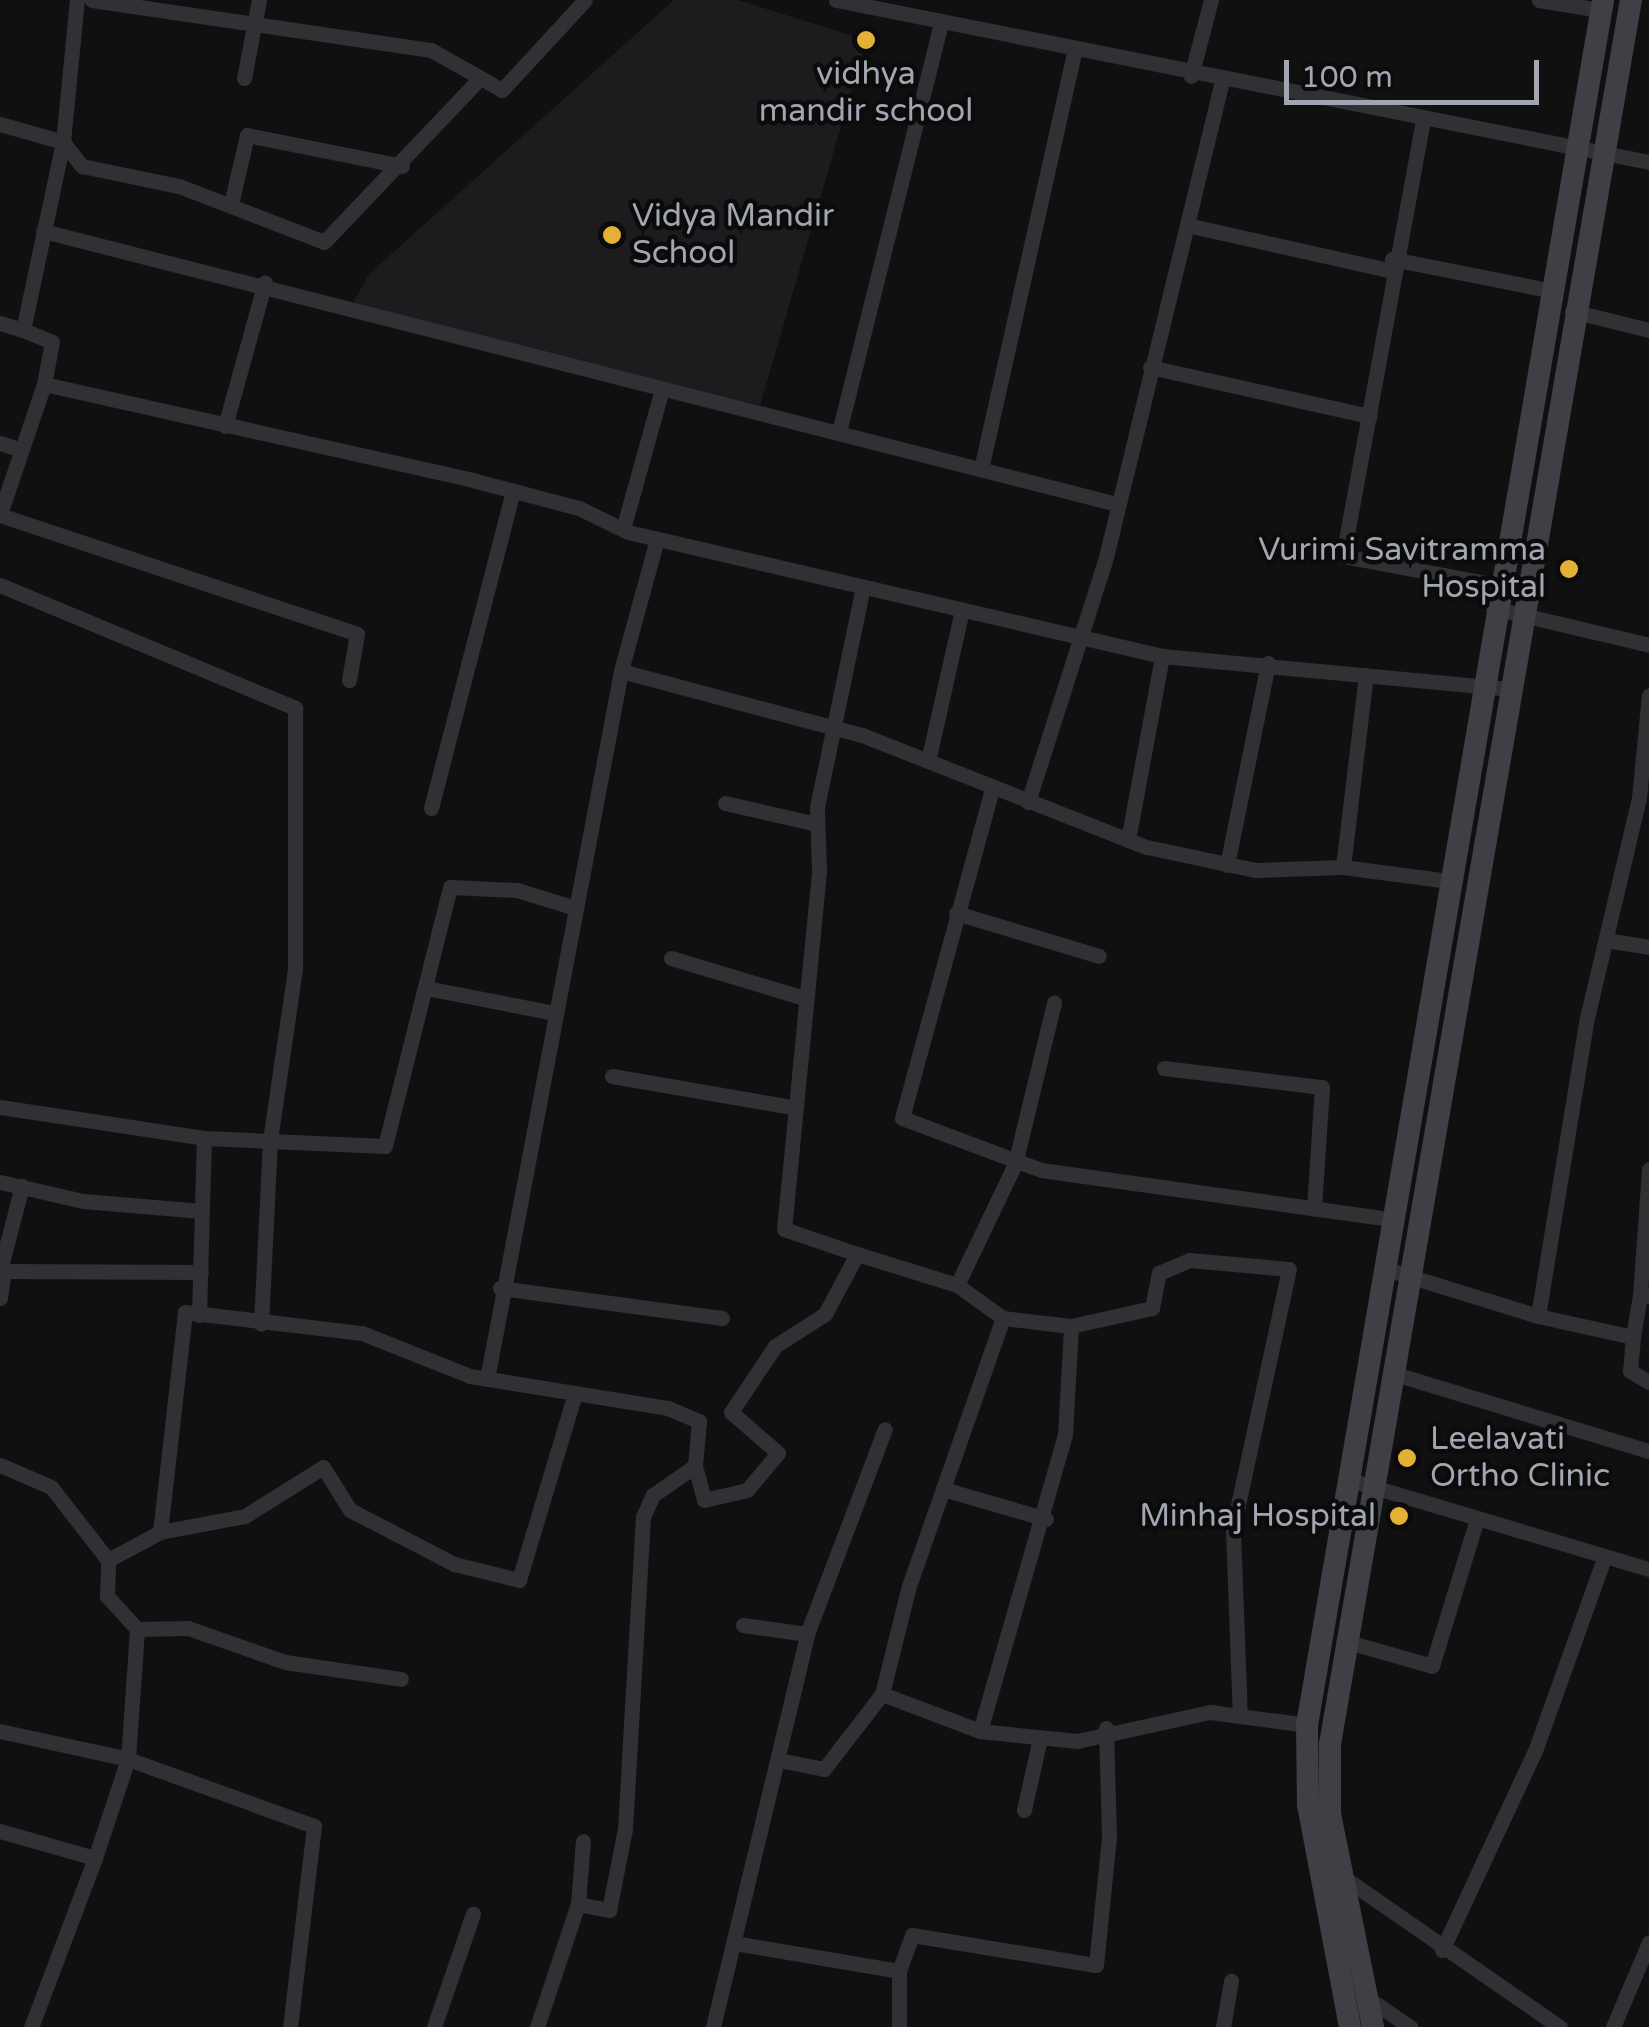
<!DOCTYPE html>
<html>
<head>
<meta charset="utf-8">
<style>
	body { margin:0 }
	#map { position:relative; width:1649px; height:2027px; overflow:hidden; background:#101011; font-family:"Varela Round",sans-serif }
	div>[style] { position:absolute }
	.built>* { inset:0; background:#1c1c1e }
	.minor>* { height:15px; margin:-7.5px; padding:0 7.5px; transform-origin:7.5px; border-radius:7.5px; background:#313135 }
	.secondary>* { height:22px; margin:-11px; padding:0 11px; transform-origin:11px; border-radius:11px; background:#3f4045 }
	.dots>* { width:28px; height:28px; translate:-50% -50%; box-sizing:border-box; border:5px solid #0b0b0c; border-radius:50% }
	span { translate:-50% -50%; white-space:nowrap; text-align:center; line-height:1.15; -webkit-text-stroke:9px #0b0b0c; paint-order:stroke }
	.poi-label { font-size:32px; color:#a2a6b1 }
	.left { translate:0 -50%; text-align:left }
	.right { translate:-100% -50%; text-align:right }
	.scale { position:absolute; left:1284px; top:60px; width:255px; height:45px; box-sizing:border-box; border:5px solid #a2a6b1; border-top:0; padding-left:12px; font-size:30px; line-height:35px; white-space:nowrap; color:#a2a6b1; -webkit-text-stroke:8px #0b0b0c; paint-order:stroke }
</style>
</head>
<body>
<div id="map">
	<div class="built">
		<i style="clip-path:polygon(674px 0,738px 0,866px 40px,760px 406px,353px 303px,369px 274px)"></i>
	</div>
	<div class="minor">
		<i style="left:92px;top:0;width:343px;rotate:8.4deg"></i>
		<i style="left:431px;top:50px;width:81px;rotate:29.4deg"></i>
		<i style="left:502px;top:90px;width:122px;rotate:-47.3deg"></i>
		<i style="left:836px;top:0;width:829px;rotate:11.27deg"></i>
		<i style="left:1539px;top:0;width:62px;rotate:9.3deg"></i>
		<i style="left:1191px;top:76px;width:79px;rotate:-75.3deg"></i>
		<i style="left:244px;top:78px;width:79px;rotate:-79.1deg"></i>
		<i style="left:1423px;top:120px;width:443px;rotate:100.4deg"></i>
		<i style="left:1343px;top:556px;width:156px;rotate:10.7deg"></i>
		<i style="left:0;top:124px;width:66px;rotate:15.9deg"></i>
		<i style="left:63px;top:142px;width:143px;rotate:-84.4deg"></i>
		<i style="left:63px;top:142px;width:31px;rotate:52deg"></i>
		<i style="left:82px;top:166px;width:99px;rotate:11.7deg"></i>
		<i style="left:179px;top:186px;width:155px;rotate:21.1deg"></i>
		<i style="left:324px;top:242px;width:226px;rotate:-46.4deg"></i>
		<i style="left:231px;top:204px;width:71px;rotate:-76.9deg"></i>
		<i style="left:247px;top:135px;width:158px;rotate:11.3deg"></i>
		<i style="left:1187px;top:225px;width:207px;rotate:12.6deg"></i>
		<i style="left:43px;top:231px;width:1104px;rotate:14.26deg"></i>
		<i style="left:1392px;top:259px;width:160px;rotate:11.2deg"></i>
		<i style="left:1572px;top:311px;width:79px;rotate:13.9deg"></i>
		<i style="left:0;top:323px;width:24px;rotate:17deg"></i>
		<i style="left:23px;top:330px;width:192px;rotate:-78deg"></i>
		<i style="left:23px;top:330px;width:31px;rotate:22deg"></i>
		<i style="left:52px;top:342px;width:43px;rotate:100.8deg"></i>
		<i style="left:44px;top:384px;width:439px;rotate:12.6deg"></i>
		<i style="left:472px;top:480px;width:111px;rotate:14.7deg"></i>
		<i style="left:579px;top:508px;width:55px;rotate:26.1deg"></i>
		<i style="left:628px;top:532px;width:548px;rotate:13.07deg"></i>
		<i style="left:1162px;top:656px;width:352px;rotate:5.4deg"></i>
		<i style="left:1150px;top:367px;width:225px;rotate:12.6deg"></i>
		<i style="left:225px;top:426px;width:149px;rotate:-74.5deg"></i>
		<i style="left:839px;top:432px;width:421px;rotate:-76deg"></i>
		<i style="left:0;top:443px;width:22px;rotate:18deg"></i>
		<i style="left:981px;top:469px;width:427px;rotate:-77.4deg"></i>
		<i style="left:0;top:514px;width:137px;rotate:-71.3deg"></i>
		<i style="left:0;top:515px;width:376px;rotate:18.4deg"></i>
		<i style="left:357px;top:634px;width:47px;rotate:99.9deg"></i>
		<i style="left:623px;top:529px;width:145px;rotate:-74.4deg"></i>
		<i style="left:657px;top:539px;width:137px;rotate:105.3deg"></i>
		<i style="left:621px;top:671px;width:249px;rotate:14.9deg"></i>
		<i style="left:862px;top:735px;width:306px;rotate:21.5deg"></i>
		<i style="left:1147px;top:847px;width:110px;rotate:12deg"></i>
		<i style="left:1255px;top:870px;width:88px;rotate:-2deg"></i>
		<i style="left:1343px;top:867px;width:107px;rotate:7.5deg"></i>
		<i style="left:0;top:585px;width:320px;rotate:22.6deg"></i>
		<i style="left:295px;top:708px;width:261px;rotate:90deg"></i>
		<i style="left:295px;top:969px;width:173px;rotate:98.3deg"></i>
		<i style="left:270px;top:1140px;width:184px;rotate:92.8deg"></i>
		<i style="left:1493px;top:608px;width:160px;rotate:13.3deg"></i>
		<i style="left:928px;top:761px;width:155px;rotate:-77.3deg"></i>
		<i style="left:992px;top:789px;width:341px;rotate:105.3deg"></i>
		<i style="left:902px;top:1118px;width:148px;rotate:20.5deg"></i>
		<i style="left:1041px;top:1170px;width:358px;rotate:8deg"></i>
		<i style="left:1028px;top:802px;width:253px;rotate:-72.3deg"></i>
		<i style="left:1105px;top:561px;width:493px;rotate:-76.3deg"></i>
		<i style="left:725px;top:803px;width:94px;rotate:12.9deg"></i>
		<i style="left:431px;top:808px;width:327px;rotate:-75.5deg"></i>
		<i style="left:1128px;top:840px;width:187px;rotate:-79.5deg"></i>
		<i style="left:1227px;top:865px;width:206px;rotate:-78.5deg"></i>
		<i style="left:1343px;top:867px;width:193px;rotate:-83.2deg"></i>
		<i style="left:956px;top:913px;width:149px;rotate:16.7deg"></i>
		<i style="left:1606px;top:940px;width:44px;rotate:9.2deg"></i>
		<i style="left:671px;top:958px;width:139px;rotate:16.7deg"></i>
		<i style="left:426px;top:988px;width:126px;rotate:11deg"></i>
		<i style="left:1164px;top:1068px;width:159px;rotate:6.9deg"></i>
		<i style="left:1322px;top:1087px;width:122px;rotate:93.8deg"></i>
		<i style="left:612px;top:1076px;width:182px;rotate:9.8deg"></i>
		<i style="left:0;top:1107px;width:206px;rotate:8.6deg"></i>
		<i style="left:204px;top:1138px;width:181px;rotate:2.5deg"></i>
		<i style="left:385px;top:1146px;width:267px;rotate:-75.9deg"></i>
		<i style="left:450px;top:887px;width:67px;rotate:2.6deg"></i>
		<i style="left:517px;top:890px;width:58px;rotate:17.2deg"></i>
		<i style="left:0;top:1182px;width:85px;rotate:12.9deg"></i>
		<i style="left:83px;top:1201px;width:119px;rotate:4.8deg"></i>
		<i style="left:857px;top:1254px;width:105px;rotate:17.2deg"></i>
		<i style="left:957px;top:1285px;width:134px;rotate:-64.4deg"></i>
		<i style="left:1015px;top:1164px;width:166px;rotate:-76.4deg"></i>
		<i style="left:1386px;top:1269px;width:159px;rotate:17.2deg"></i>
		<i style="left:1538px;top:1316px;width:298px;rotate:-80.7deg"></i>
		<i style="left:1586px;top:1022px;width:230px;rotate:-76.7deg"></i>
		<i style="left:1639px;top:798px;width:103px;rotate:-84.5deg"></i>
		<i style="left:0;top:1270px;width:87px;rotate:-75.3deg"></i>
		<i style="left:957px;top:1285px;width:57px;rotate:35.7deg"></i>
		<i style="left:1003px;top:1318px;width:68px;rotate:6.7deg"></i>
		<i style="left:1071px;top:1326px;width:83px;rotate:-12.5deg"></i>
		<i style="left:1152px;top:1308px;width:36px;rotate:-79deg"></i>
		<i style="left:1159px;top:1273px;width:33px;rotate:-23deg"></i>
		<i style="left:1189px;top:1260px;width:100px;rotate:5.1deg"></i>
		<i style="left:1289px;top:1269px;width:266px;rotate:102.2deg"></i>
		<i style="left:1233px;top:1529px;width:187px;rotate:87.9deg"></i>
		<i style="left:500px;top:1288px;width:224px;rotate:7.7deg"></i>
		<i style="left:1640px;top:1295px;width:126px;rotate:-85.9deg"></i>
		<i style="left:0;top:1298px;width:27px;rotate:-82deg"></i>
		<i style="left:4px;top:1271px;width:197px;rotate:0.3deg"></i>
		<i style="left:199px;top:1315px;width:177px;rotate:-88.4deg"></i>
		<i style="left:1538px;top:1316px;width:97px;rotate:12.5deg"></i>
		<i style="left:1633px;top:1337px;width:43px;rotate:-80.5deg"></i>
		<i style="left:1640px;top:1295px;width:9px;rotate:6deg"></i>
		<i style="left:1633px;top:1337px;width:34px;rotate:95deg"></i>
		<i style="left:1630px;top:1371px;width:22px;rotate:30deg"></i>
		<i style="left:1395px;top:1374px;width:265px;rotate:16.9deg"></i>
		<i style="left:487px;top:1379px;width:721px;rotate:-79.28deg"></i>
		<i style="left:0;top:1465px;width:56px;rotate:23.3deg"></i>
		<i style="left:51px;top:1487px;width:93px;rotate:52deg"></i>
		<i style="left:1350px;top:1480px;width:312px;rotate:16.6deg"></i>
		<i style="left:943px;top:1489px;width:107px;rotate:16.2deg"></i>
		<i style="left:160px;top:1532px;width:221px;rotate:-83.5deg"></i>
		<i style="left:185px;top:1312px;width:178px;rotate:6.8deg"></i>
		<i style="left:362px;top:1333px;width:116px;rotate:21.7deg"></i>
		<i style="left:470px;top:1376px;width:201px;rotate:9.2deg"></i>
		<i style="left:668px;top:1408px;width:34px;rotate:23deg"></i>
		<i style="left:699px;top:1421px;width:45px;rotate:95.1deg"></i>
		<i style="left:695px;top:1466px;width:35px;rotate:75deg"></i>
		<i style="left:704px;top:1500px;width:44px;rotate:-13.1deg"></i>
		<i style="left:747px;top:1490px;width:48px;rotate:-50deg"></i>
		<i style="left:778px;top:1453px;width:62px;rotate:-138.9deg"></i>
		<i style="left:731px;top:1412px;width:79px;rotate:-56.3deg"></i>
		<i style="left:775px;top:1346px;width:59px;rotate:-32.6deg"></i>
		<i style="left:825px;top:1314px;width:68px;rotate:-61.9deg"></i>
		<i style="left:857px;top:1254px;width:77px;rotate:-161.1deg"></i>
		<i style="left:784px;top:1229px;width:360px;rotate:-84.4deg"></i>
		<i style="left:819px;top:871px;width:64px;rotate:-91.8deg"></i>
		<i style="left:817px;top:807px;width:225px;rotate:-78.2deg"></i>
		<i style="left:108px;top:1560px;width:59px;rotate:-28.3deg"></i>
		<i style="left:160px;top:1532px;width:86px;rotate:-10.7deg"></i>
		<i style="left:245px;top:1516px;width:92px;rotate:-32.1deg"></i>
		<i style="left:323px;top:1467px;width:51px;rotate:57.9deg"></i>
		<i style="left:350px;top:1510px;width:117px;rotate:27.4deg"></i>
		<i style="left:454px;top:1564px;width:67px;rotate:13.8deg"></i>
		<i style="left:519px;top:1580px;width:195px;rotate:-73.3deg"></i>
		<i style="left:743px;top:1625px;width:65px;rotate:8deg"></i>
		<i style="left:137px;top:1629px;width:51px;rotate:-1.1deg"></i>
		<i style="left:188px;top:1628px;width:103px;rotate:19.3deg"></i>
		<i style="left:285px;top:1662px;width:117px;rotate:8.3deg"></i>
		<i style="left:1348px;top:1642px;width:87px;rotate:15.9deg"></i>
		<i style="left:1432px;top:1666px;width:151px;rotate:-73deg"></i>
		<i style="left:882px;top:1694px;width:111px;rotate:-76deg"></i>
		<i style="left:909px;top:1586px;width:284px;rotate:-70.7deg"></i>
		<i style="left:0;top:1731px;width:131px;rotate:12.3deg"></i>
		<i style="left:128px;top:1759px;width:198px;rotate:19.8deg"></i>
		<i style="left:314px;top:1826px;width:202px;rotate:96.8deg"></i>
		<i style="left:980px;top:1731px;width:308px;rotate:-74deg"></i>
		<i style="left:1065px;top:1435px;width:109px;rotate:-86.8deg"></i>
		<i style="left:779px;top:1760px;width:46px;rotate:11.3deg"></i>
		<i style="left:824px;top:1769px;width:95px;rotate:-52.3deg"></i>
		<i style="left:882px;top:1694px;width:105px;rotate:20.7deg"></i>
		<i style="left:980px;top:1731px;width:98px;rotate:5.9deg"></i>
		<i style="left:1077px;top:1741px;width:136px;rotate:-12.3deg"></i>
		<i style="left:1210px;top:1712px;width:98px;rotate:7.6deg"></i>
		<i style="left:1024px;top:1810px;width:74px;rotate:-77.5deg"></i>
		<i style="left:0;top:1831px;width:99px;rotate:15.9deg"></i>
		<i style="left:95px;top:1858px;width:181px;rotate:110.7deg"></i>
		<i style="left:95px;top:1858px;width:104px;rotate:-71.6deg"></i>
		<i style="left:128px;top:1759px;width:130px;rotate:-86deg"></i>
		<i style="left:137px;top:1629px;width:45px;rotate:-132.3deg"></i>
		<i style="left:107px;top:1596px;width:36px;rotate:-88deg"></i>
		<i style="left:1343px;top:1877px;width:264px;rotate:34.7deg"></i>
		<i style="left:578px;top:1904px;width:63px;rotate:-85.5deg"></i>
		<i style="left:734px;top:1943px;width:167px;rotate:9.6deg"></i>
		<i style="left:1442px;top:1950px;width:220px;rotate:-65deg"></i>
		<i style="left:1535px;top:1751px;width:205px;rotate:-70.3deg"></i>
		<i style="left:1369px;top:1999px;width:50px;rotate:34.3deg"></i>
		<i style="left:434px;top:2027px;width:120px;rotate:-71deg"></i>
		<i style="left:537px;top:2027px;width:130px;rotate:-71.6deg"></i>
		<i style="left:578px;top:1904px;width:32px;rotate:11deg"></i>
		<i style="left:609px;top:1910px;width:83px;rotate:-78.8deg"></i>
		<i style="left:625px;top:1829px;width:313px;rotate:-86.7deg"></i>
		<i style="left:643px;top:1517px;width:24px;rotate:-66deg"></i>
		<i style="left:653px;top:1495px;width:51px;rotate:-34.6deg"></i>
		<i style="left:713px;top:2027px;width:404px;rotate:-76.5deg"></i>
		<i style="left:807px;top:1634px;width:219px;rotate:-69.2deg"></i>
		<i style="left:899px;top:2027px;width:56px;rotate:-90deg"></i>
		<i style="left:899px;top:1971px;width:38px;rotate:-70deg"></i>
		<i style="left:912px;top:1935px;width:186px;rotate:9.3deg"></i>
		<i style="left:1096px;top:1965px;width:130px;rotate:-84.2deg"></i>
		<i style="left:1109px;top:1836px;width:108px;rotate:-91.6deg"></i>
		<i style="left:1223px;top:2027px;width:47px;rotate:-80.1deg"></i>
		<i style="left:1613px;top:2027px;width:92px;rotate:-67deg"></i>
	</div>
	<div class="secondary">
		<i style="left:1350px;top:2027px;width:226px;rotate:-100.7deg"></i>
		<i style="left:1308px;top:1805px;width:80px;rotate:-90.7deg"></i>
		<i style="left:1307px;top:1725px;width:1750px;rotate:-80.26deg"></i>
		<i style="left:1373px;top:2027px;width:218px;rotate:-101.4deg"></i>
		<i style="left:1330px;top:1813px;width:69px;rotate:-90deg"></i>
		<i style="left:1330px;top:1744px;width:1770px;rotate:-80.21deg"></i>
	</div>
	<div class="dots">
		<i style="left:866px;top:40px;background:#e2b136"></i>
		<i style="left:612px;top:235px;background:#e2b136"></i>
		<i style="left:1569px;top:569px;background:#e2b136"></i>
		<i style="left:1407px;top:1458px;background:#e2b136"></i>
		<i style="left:1399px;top:1516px;background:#e2b136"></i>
	</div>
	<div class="poi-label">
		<span style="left:866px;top:93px">vidhya<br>mandir school</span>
		<span class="left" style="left:632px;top:235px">Vidya Mandir<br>School</span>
		<span class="right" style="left:1546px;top:569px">Vurimi Savitramma<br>Hospital</span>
		<span class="left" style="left:1430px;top:1458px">Leelavati<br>Ortho Clinic</span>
		<span class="right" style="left:1376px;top:1516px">Minhaj Hospital</span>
	</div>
	<div class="scale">100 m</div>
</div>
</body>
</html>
